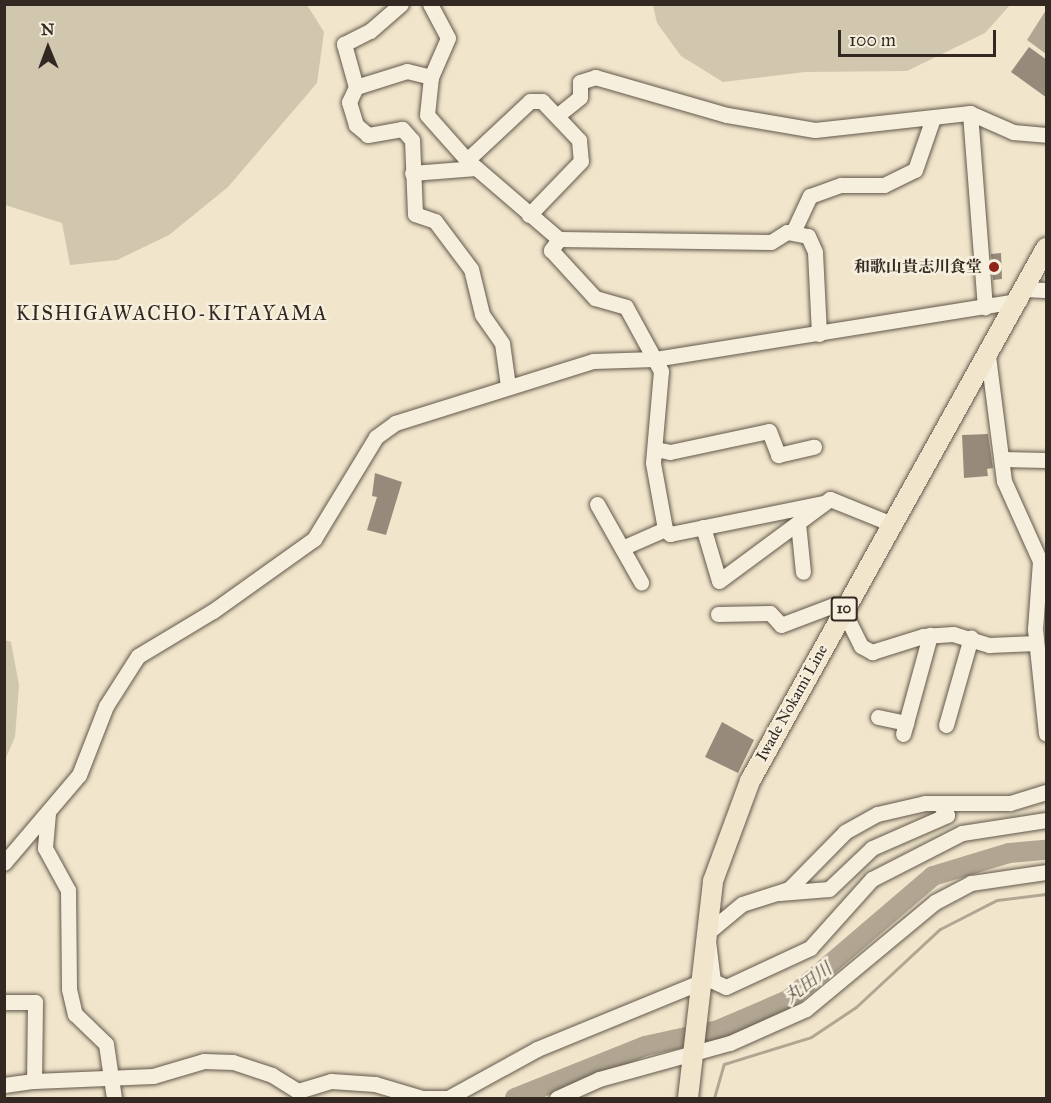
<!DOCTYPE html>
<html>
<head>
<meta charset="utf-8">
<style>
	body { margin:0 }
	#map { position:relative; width:1051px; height:1103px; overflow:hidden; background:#f1e6cb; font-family:"IM FELL Great Primer","Noto Serif JP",serif }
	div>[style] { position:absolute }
	.green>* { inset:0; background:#d1c6ae }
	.water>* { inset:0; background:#b1a692 }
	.stream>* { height:3px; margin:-1.5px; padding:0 1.5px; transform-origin:1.5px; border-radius:1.5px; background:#b1a692 }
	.river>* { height:20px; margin:-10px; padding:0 10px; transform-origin:10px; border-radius:10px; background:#b1a692 }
	.building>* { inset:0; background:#968b7a }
	.roads { filter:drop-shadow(0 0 2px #63584c) drop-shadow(0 0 2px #63584c) }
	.minor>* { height:15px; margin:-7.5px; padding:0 7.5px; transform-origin:7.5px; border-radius:7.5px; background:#f6efdd }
	.major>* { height:20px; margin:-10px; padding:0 10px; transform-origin:10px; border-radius:10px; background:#f1e6cb }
	.dots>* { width:16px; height:16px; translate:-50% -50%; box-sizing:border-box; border:3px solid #f6efdd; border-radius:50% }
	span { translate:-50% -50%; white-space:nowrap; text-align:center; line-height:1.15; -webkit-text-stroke:5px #f6efdd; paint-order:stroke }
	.shield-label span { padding:2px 4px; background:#f6efdd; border:2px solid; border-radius:4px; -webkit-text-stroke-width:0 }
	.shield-label { font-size:15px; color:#342922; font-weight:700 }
	.poi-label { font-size:16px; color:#342922; font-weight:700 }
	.right { translate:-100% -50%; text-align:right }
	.street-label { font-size:16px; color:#342922 }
	.water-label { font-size:18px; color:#5a4e44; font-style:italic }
	.quarter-label { font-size:20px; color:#342922; letter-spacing:1.5px }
	.frame { position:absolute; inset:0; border:6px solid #342922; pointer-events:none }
	.north { position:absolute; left:18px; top:18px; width:60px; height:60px; -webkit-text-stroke:4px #f6efdd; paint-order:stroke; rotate:359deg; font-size:16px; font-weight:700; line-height:24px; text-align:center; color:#342922 }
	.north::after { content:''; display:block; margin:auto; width:21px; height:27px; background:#342922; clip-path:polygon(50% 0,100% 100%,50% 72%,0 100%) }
	.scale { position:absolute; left:838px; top:30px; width:158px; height:27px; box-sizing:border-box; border:3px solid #342922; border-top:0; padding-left:8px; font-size:18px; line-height:21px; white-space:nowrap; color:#342922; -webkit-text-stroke:4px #f6efdd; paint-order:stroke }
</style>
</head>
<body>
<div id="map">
	<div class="green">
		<i style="clip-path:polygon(5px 4px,307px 5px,324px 32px,317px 83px,228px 187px,169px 235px,117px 260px,70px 265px,62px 223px,5px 205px)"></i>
		<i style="clip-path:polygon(653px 5px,653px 4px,1010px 5px,985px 33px,907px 71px,805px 72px,723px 82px,681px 56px,657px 23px)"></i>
		<i style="clip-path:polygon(5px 640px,11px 642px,19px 685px,15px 737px,5px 760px)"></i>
	</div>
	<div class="water">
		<i style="clip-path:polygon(1046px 10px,1046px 54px,1027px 40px)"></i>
	</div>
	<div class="stream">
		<i style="left:714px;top:1098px;width:35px;rotate:-74deg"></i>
		<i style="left:724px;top:1064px;width:91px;rotate:-17.2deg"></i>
		<i style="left:811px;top:1037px;width:54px;rotate:-33.7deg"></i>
		<i style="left:856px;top:1007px;width:115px;rotate:-42.9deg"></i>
		<i style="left:940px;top:929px;width:64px;rotate:-27deg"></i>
		<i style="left:997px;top:900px;width:49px;rotate:-7deg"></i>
	</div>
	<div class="river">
		<i style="left:515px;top:1098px;width:140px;rotate:-21.8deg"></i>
		<i style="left:645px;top:1046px;width:75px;rotate:-12.4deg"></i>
		<i style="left:718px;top:1030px;width:76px;rotate:-23.2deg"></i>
		<i style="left:788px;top:1000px;width:191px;rotate:-40.5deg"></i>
		<i style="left:933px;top:876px;width:79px;rotate:-16.8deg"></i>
		<i style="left:1009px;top:853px;width:37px;rotate:-5deg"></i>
	</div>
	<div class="building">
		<i style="clip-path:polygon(1029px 47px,1047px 60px,1047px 98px,1011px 72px)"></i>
		<i style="clip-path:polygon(1001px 253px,1002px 279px,993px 280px,991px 254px)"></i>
		<i style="clip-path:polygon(988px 434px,993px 468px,987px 469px,988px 476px,964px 478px,962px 435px)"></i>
		<i style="clip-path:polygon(375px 473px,402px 482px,386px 535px,367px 530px,377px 497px,372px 496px)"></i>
		<i style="clip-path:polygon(722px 722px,754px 740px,738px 773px,705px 757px)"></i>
	</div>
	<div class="roads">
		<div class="minor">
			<i style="left:430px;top:4px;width:38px;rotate:62deg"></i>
			<i style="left:448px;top:38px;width:43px;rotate:113.6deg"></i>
			<i style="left:356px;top:87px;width:45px;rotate:-105.6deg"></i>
			<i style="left:344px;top:44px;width:29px;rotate:-27deg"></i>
			<i style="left:370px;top:31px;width:41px;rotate:-41.1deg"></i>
			<i style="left:970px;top:113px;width:195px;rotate:85.6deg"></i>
			<i style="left:558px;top:115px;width:28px;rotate:-39deg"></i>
			<i style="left:580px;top:97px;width:15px;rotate:-90deg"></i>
			<i style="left:580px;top:82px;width:16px;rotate:-18deg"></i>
			<i style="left:595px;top:77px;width:137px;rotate:16.1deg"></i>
			<i style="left:727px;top:115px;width:89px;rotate:9.7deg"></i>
			<i style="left:815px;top:130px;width:156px;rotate:-6.3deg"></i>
			<i style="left:970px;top:113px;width:47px;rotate:23.8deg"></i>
			<i style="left:1013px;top:132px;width:33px;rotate:5deg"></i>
			<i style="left:467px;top:160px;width:86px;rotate:-43.1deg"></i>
			<i style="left:530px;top:101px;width:12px"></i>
			<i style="left:542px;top:101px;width:54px;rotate:46.5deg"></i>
			<i style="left:579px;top:140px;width:21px;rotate:85deg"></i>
			<i style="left:581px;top:161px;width:75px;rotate:133.9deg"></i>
			<i style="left:412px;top:173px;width:64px;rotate:-4.5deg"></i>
			<i style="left:793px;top:232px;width:40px;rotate:-65deg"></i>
			<i style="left:810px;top:196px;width:33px;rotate:-20deg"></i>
			<i style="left:841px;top:185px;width:43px"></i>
			<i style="left:884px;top:185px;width:34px;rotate:-26deg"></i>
			<i style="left:915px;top:170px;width:55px;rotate:-70.9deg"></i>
			<i style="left:559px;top:239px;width:14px;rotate:126deg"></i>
			<i style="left:551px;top:250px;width:65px;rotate:47.5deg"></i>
			<i style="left:595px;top:298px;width:32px;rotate:16deg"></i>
			<i style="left:626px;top:307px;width:73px;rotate:61.3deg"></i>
			<i style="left:661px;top:371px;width:92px;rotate:95deg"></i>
			<i style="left:653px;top:463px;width:67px;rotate:79.7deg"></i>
			<i style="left:665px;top:529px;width:7px;rotate:45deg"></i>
			<i style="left:670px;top:534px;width:157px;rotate:-11.4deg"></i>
			<i style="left:1024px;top:289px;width:22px;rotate:3deg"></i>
			<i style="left:988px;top:356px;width:126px;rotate:82.7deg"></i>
			<i style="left:1004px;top:481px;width:88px;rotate:65.8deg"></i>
			<i style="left:1040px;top:561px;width:68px;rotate:94.2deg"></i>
			<i style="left:1035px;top:629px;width:105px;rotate:84deg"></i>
			<i style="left:508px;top:386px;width:43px;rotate:-97.9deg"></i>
			<i style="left:502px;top:343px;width:35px;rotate:-125deg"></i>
			<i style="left:482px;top:314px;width:46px;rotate:-103.7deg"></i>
			<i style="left:471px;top:269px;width:60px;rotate:-126.9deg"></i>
			<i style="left:435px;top:221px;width:21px;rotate:-161deg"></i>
			<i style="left:415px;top:214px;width:74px;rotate:-92.3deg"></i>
			<i style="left:412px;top:140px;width:15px;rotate:-132deg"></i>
			<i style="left:402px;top:129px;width:35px;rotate:170deg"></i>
			<i style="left:368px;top:135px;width:16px;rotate:-140deg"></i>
			<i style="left:356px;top:125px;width:24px;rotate:-107deg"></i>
			<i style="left:349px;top:102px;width:17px;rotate:-65deg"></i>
			<i style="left:356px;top:87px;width:53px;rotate:-17.4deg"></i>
			<i style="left:407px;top:71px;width:25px;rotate:14deg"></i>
			<i style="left:431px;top:77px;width:38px;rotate:96deg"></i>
			<i style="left:427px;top:115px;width:60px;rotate:48.4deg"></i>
			<i style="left:467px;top:160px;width:121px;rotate:40.7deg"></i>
			<i style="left:559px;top:239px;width:212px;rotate:0.8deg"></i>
			<i style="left:771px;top:242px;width:19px;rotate:-32deg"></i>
			<i style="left:787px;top:232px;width:21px;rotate:11deg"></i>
			<i style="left:808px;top:236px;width:17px;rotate:66deg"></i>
			<i style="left:815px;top:252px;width:82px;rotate:87.2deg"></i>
			<i style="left:655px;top:449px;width:15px;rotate:11deg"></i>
			<i style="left:670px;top:452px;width:101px;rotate:-12deg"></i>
			<i style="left:769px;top:431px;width:26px;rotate:69deg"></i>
			<i style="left:778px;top:455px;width:37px;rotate:-13deg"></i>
			<i style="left:1002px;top:459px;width:44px;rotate:1.3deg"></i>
			<i style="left:597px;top:504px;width:90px;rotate:60.6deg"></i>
			<i style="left:798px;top:523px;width:49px;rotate:84.2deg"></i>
			<i style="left:703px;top:527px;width:56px;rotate:73.5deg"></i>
			<i style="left:719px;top:581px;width:138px;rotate:-36.5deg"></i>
			<i style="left:830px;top:499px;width:67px;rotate:22deg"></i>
			<i style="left:622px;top:548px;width:47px;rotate:-23.8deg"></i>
			<i style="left:718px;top:614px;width:52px;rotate:-1.1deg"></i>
			<i style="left:770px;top:613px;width:16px;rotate:47deg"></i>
			<i style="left:781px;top:625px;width:57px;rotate:-20.7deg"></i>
			<i style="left:834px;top:605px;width:10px;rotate:29deg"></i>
			<i style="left:843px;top:610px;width:40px;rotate:63.4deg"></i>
			<i style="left:861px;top:646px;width:13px;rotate:29deg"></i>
			<i style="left:872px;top:652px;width:53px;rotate:-17.4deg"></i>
			<i style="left:923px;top:636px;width:30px;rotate:-4deg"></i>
			<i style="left:953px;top:634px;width:38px;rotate:17deg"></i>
			<i style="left:989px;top:645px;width:47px;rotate:-2.4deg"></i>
			<i style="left:878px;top:717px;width:29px;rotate:12deg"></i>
			<i style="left:946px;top:725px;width:91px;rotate:-74.1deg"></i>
			<i style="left:903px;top:734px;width:103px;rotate:-74.7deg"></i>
			<i style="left:1046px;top:792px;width:38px;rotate:163deg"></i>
			<i style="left:1010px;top:803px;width:85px;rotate:180deg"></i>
			<i style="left:925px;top:803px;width:49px;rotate:167.1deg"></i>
			<i style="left:877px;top:814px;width:37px;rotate:151deg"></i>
			<i style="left:845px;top:832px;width:80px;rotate:134.5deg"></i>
			<i style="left:789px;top:889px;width:49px;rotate:162.3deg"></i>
			<i style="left:742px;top:904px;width:45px;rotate:140.4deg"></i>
			<i style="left:707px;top:933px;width:48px;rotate:82.9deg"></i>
			<i style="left:713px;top:981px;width:14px;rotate:25deg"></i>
			<i style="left:726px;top:987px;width:93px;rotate:-24.9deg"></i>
			<i style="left:810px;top:948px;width:93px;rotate:-48.1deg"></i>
			<i style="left:872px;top:879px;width:101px;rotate:-27.1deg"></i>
			<i style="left:962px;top:833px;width:85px;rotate:-8.8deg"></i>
			<i style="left:48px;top:813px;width:35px;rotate:95deg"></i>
			<i style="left:45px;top:848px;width:48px;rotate:61.3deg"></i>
			<i style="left:68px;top:890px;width:99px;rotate:89.4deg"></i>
			<i style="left:69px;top:989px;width:26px;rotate:77deg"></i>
			<i style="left:75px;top:1014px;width:43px;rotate:44.1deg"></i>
			<i style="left:106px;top:1044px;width:55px;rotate:81.6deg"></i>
			<i style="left:4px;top:863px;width:116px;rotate:-49.6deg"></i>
			<i style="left:79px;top:775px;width:74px;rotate:-68.6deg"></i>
			<i style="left:106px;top:706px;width:59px;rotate:-57.4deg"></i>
			<i style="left:138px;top:656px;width:87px;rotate:-31deg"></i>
			<i style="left:213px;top:611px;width:124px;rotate:-35.5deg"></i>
			<i style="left:314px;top:539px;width:119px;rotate:-58.7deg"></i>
			<i style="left:376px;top:437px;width:24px;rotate:-36deg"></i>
			<i style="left:395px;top:423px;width:207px;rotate:-17.4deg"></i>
			<i style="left:593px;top:361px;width:62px;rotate:-1.8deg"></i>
			<i style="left:655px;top:359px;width:369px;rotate:-9.1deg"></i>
			<i style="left:779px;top:893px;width:50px;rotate:-4.6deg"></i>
			<i style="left:829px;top:889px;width:59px;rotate:-43.6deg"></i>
			<i style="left:872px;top:848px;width:82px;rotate:-23.7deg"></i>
			<i style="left:947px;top:815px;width:14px;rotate:-124deg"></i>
			<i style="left:4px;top:1002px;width:31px"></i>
			<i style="left:35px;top:1002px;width:79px;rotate:90.7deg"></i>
			<i style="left:34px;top:1081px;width:119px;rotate:-2.4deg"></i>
			<i style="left:153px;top:1076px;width:53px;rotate:-16.4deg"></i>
			<i style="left:204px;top:1061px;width:29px;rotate:2deg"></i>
			<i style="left:233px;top:1062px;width:41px;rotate:18.4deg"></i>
			<i style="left:272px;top:1075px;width:31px;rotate:32deg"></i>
			<i style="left:298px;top:1091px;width:34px;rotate:-17deg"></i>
			<i style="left:331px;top:1081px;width:44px;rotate:3.9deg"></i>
			<i style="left:375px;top:1084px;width:49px;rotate:16.6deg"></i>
			<i style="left:422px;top:1098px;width:25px"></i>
			<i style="left:4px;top:1085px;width:30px;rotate:-8deg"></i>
			<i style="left:448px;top:1098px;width:102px;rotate:-28.8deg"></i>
			<i style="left:537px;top:1049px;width:176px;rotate:-22.3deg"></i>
			<i style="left:557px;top:1098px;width:46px;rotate:-24.3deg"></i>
			<i style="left:599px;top:1079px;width:136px;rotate:-15.4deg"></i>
			<i style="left:730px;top:1043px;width:83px;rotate:-24.1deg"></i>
			<i style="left:806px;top:1009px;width:168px;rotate:-39.7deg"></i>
			<i style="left:935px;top:902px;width:41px;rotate:-27.8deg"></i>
			<i style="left:971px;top:883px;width:76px;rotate:-8.3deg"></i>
		</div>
		<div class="major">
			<i style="left:688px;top:1098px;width:218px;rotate:-83.4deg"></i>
			<i style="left:713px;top:881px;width:107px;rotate:-69.7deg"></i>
			<i style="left:750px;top:781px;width:610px;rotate:-60.95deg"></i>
		</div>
	</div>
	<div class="dots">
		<i style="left:994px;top:267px;background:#8f2418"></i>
	</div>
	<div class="shield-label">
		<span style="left:844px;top:609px">10</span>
	</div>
	<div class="poi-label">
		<span class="right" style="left:982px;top:267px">和歌山貴志川食堂</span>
	</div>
	<div class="street-label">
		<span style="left:792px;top:703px;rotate:-61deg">Iwade Nokami Line</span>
	</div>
	<div class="water-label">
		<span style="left:808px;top:983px;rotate:-37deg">丸田川</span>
	</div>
	<div class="quarter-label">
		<span style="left:172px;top:313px">KISHIGAWACHO-KITAYAMA</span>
	</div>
	<div class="frame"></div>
	<div class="north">N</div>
	<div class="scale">100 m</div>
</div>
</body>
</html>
